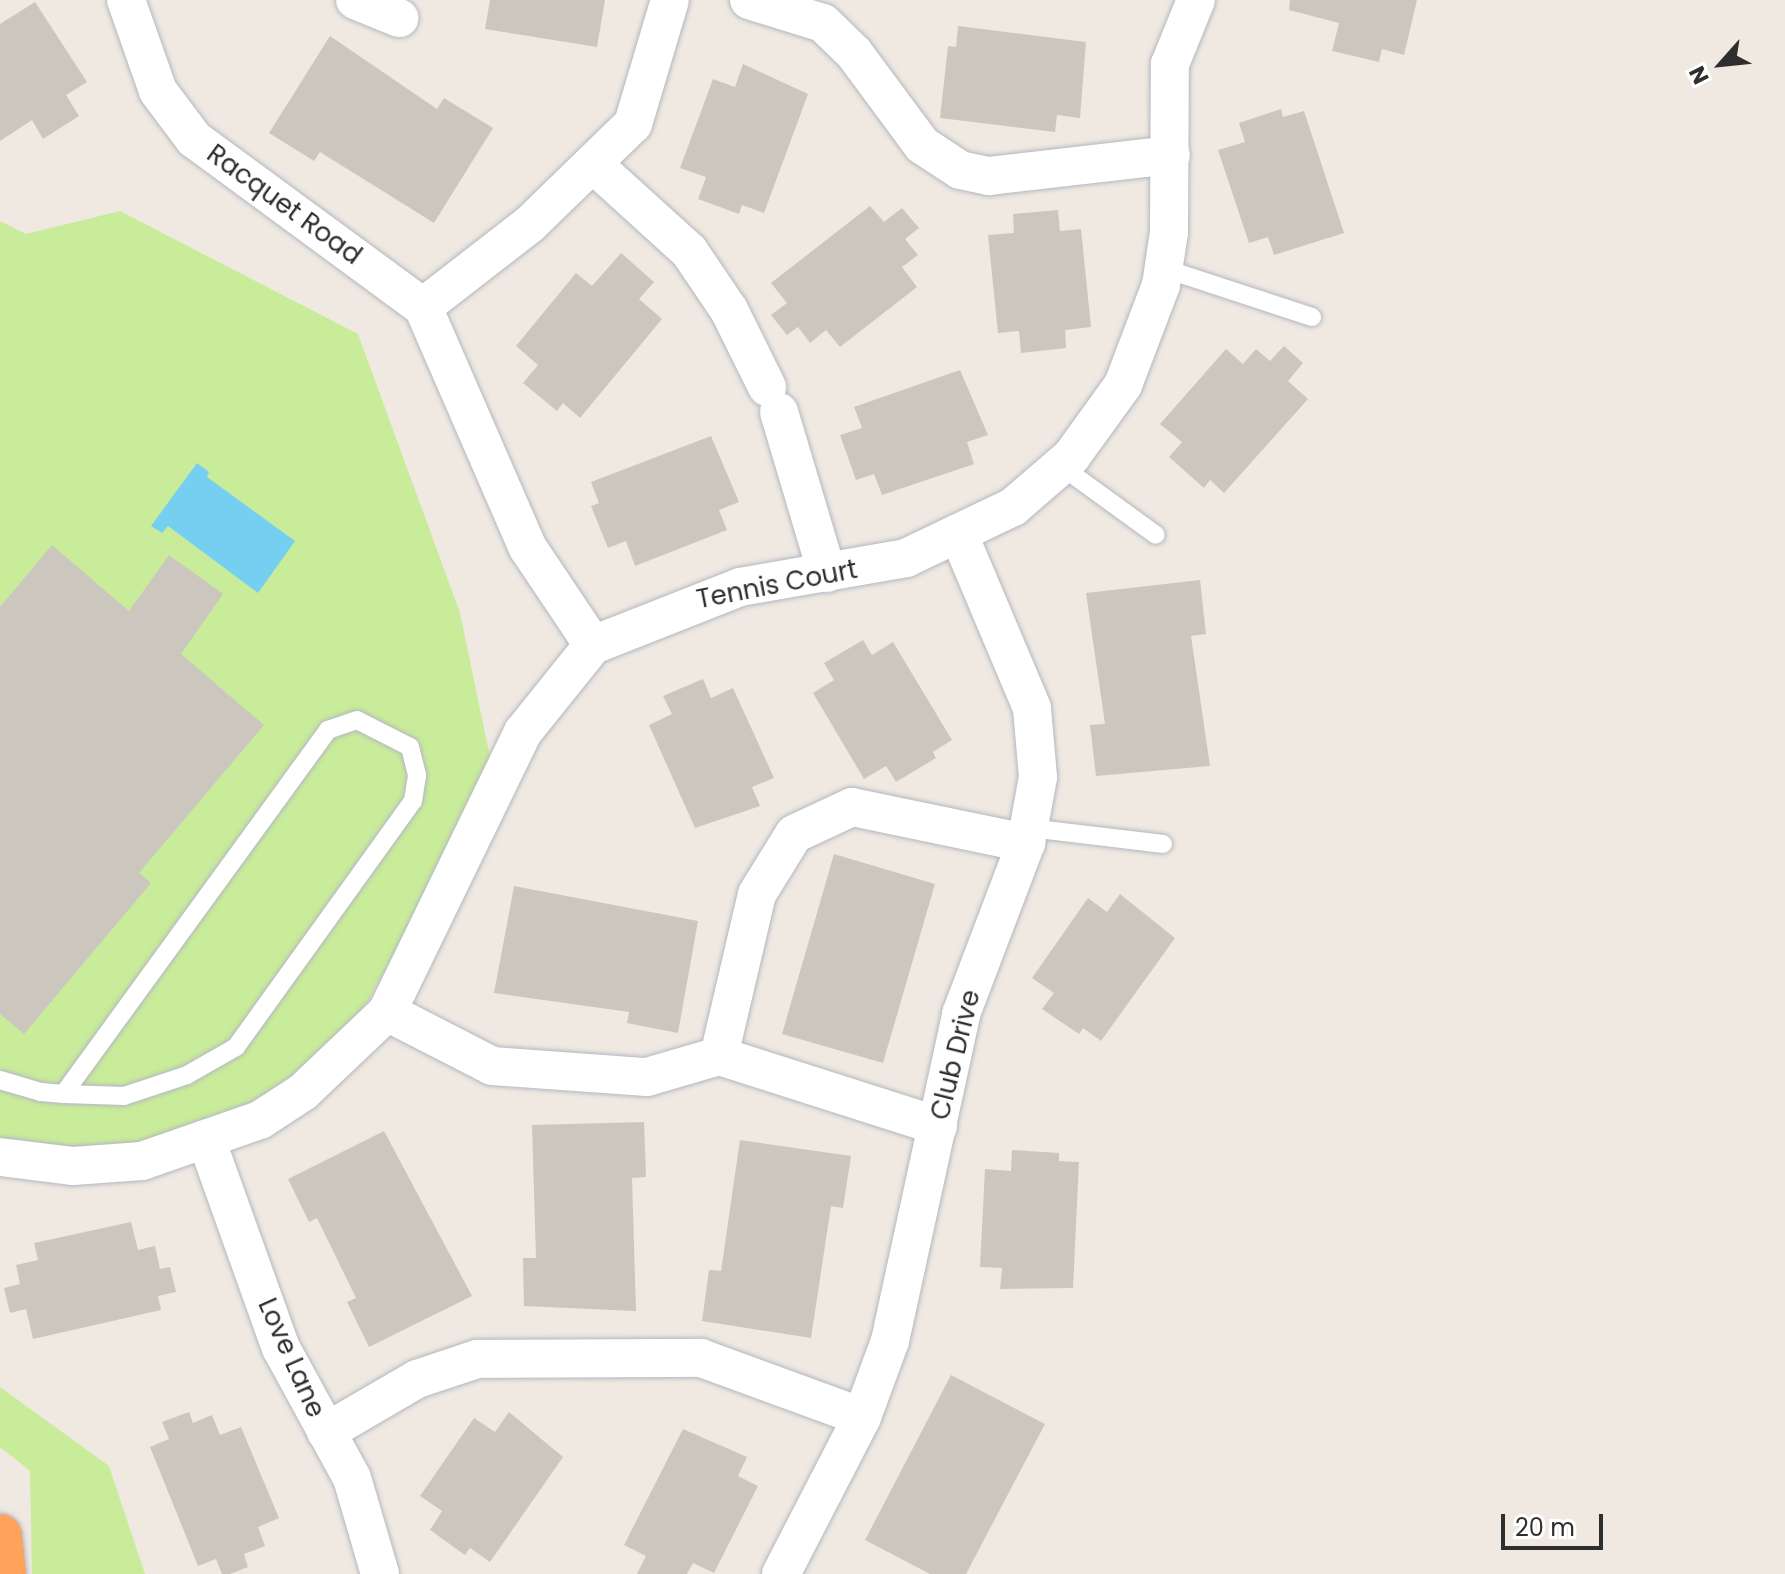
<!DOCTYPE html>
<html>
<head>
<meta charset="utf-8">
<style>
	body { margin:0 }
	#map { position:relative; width:1785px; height:1574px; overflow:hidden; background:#efe9e1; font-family:Poppins,sans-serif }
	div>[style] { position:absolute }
	.pitch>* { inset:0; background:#c9ec9a }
	.water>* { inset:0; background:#75cff0 }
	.building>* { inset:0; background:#cbc7bf }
	.roads { filter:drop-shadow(0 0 2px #b4b7c1) drop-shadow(0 0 2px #b4b7c1) }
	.lane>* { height:18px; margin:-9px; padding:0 9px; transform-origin:9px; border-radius:9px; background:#fff }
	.street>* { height:38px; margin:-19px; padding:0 19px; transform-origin:19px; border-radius:19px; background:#fff }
	.highway>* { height:44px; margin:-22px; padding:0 22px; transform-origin:22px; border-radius:22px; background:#ffa35c }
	span { translate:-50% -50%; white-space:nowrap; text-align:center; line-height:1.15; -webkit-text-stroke:6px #fff; paint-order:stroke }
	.street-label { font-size:26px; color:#2e2e2e }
	.north { position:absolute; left:1681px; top:24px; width:80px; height:80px; -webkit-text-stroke:6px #fff; paint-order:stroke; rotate:243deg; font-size:22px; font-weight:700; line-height:32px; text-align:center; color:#2e2e2e }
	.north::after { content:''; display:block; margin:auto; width:28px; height:36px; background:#2e2e2e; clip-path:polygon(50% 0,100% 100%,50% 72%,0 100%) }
	.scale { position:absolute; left:1501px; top:1514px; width:102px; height:36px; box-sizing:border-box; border:4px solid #2e2e2e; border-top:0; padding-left:10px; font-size:24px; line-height:28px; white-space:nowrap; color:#2e2e2e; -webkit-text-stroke:6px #fff; paint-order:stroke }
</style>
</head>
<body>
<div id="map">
	<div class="pitch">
		<i style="clip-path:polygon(120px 211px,358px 334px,460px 613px,494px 776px,331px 1067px,210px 1150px,0 1150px,0 221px,26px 234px)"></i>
		<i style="clip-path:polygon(0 1387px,109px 1466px,145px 1574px,32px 1574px,30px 1471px,0 1447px)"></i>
	</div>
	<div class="water">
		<i style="clip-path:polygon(197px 463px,209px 472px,207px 477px,295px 541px,258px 593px,168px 526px,162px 533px,151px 526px)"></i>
	</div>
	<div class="building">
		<i style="clip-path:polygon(490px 0,605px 0,597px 47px,485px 29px)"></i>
		<i style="clip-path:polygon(1290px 0,1417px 0,1404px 55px,1382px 49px,1379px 62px,1332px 51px,1339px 23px,1289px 10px)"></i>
		<i style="clip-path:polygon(35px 2px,87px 82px,66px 95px,79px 116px,43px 139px,32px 120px,0 141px,0 24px)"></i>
		<i style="clip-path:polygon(958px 26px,1086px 42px,1080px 118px,1057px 115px,1055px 132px,940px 118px,948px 46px,956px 47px)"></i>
		<i style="clip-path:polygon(330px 36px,437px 109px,444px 98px,493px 128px,434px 223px,320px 152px,314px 161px,269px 133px)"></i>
		<i style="clip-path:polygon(743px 64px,808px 94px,764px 213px,742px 205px,739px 214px,698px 199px,706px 177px,680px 168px,713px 79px,735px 87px)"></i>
		<i style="clip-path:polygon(1281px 109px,1283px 117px,1304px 111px,1344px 233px,1274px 255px,1268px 237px,1249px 243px,1218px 150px,1245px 142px,1239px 123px)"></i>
		<i style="clip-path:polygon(870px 206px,884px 222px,902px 208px,919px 228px,905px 239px,918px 255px,902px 267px,917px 287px,840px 347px,826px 330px,810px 343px,798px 327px,787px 335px,771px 315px,787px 303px,771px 283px)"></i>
		<i style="clip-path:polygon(1058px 210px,1060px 231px,1081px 229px,1091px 327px,1065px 330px,1066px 348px,1021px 353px,1019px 331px,998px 333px,988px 235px,1014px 233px,1013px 214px)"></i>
		<i style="clip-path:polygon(621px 253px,654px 282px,639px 299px,662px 319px,580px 418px,563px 403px,557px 411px,523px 383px,538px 365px,516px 346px,576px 273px,592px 286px)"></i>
		<i style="clip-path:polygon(1284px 346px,1303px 363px,1288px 381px,1308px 399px,1224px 493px,1210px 480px,1204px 488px,1169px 457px,1182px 442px,1160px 424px,1226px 349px,1243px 364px,1256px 349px,1270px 361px)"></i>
		<i style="clip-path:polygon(960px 370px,988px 435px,967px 442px,974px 464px,882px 495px,874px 474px,856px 480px,840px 435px,862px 428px,854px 407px)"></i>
		<i style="clip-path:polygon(711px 436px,739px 502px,719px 510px,727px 530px,635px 566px,626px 541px,608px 548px,591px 506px,599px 503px,591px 482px)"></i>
		<i style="clip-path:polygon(52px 545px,129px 611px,169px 555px,223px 594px,181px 654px,264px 725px,139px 873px,151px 883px,24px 1034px,0 1014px,0 607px)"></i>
		<i style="clip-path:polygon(1200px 580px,1206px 634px,1191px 636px,1210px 766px,1096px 776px,1090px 725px,1105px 724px,1086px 593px)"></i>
		<i style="clip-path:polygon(863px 640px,872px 655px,893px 642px,952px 740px,933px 752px,936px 758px,896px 782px,886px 766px,864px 779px,813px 693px,834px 680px,824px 663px)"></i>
		<i style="clip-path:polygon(703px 679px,711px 698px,733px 688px,774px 778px,752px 787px,760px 806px,695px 828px,649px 725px,672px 714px,663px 696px)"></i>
		<i style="clip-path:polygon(834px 854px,935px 884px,883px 1063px,782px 1034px)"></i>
		<i style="clip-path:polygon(514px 886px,698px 921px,678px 1033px,627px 1023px,629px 1012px,494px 993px)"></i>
		<i style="clip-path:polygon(1120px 894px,1175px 938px,1101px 1041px,1083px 1028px,1079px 1034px,1042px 1009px,1054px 993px,1032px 978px,1088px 898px,1107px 912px)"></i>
		<i style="clip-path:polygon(644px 1122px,646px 1177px,632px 1178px,636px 1311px,524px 1306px,523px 1258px,536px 1258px,532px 1125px)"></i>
		<i style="clip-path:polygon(384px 1131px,472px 1296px,369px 1347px,347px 1302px,356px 1298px,317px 1218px,309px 1222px,288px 1179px)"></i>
		<i style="clip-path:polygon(740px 1140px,851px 1156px,843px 1208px,831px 1206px,811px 1338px,702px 1321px,709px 1270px,721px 1271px)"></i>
		<i style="clip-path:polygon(1012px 1150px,1059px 1153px,1059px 1161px,1079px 1162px,1073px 1288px,1000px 1289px,1002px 1268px,980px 1267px,985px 1169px,1011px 1171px)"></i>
		<i style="clip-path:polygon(131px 1222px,138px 1250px,155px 1246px,160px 1269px,170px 1267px,176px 1292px,158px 1296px,161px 1310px,33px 1339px,26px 1309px,10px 1313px,4px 1288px,20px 1284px,16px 1265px,38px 1260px,34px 1243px)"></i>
		<i style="clip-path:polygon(951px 1375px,1045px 1424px,966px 1574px,930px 1574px,865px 1540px)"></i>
		<i style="clip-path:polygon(189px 1412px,193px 1423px,212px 1415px,220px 1435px,241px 1427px,279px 1518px,258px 1527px,265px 1546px,244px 1554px,248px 1567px,230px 1574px,222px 1574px,216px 1559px,198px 1566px,150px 1447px,169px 1439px,162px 1422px)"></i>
		<i style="clip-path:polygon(509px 1412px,563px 1457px,490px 1562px,470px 1548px,465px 1555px,430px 1530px,442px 1511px,420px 1496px,474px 1418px,495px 1432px)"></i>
		<i style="clip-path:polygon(683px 1429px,747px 1457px,738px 1476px,758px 1486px,714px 1573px,693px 1563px,687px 1574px,637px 1574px,646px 1556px,624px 1545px)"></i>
	</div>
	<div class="roads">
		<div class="lane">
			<i style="left:1163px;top:268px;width:157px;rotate:18.2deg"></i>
			<i style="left:1061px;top:466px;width:117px;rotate:36deg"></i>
			<i style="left:1029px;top:828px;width:135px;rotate:6.8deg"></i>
			<i style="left:0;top:1080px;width:43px;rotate:16.3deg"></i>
			<i style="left:41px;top:1092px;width:23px;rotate:5deg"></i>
			<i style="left:64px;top:1094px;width:60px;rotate:1.9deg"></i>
			<i style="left:124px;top:1096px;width:66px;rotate:-18.4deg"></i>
			<i style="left:187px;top:1075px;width:56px;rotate:-29.7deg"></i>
			<i style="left:236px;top:1047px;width:303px;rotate:-54.3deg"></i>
			<i style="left:413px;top:801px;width:26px;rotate:-81deg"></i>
			<i style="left:417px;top:775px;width:29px;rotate:-104deg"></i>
			<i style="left:410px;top:747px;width:59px;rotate:-153deg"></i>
			<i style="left:357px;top:720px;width:31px;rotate:161deg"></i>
			<i style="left:328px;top:730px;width:450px;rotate:126deg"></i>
		</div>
		<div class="street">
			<i style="left:126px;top:0;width:96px;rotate:70.6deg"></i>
			<i style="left:158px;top:91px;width:60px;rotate:53.1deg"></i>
			<i style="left:194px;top:139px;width:284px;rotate:36.3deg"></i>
			<i style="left:423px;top:307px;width:263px;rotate:66.5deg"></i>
			<i style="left:528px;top:548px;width:117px;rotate:56.2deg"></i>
			<i style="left:355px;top:0;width:48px;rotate:22.2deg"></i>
			<i style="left:749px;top:0;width:77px;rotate:17.3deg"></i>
			<i style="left:823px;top:23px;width:43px;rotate:44.1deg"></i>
			<i style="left:854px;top:53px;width:114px;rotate:53.5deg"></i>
			<i style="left:922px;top:145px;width:45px;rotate:33.3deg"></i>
			<i style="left:960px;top:170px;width:30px;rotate:12deg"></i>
			<i style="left:989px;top:176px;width:183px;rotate:-6.6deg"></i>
			<i style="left:593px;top:164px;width:130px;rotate:42.2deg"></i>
			<i style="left:689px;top:251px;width:71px;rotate:55.9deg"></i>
			<i style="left:729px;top:310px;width:86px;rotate:63.7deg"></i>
			<i style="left:423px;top:307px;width:135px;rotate:-37.8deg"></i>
			<i style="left:530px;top:224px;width:144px;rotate:-44.2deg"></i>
			<i style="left:633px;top:124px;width:129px;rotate:-73.4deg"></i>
			<i style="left:779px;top:412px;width:168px;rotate:73.4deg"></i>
			<i style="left:387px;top:1012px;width:118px;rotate:27.2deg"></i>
			<i style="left:492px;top:1066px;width:155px;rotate:4.1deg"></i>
			<i style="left:647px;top:1077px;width:75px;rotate:-16.3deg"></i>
			<i style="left:719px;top:1056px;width:230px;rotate:17.7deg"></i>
			<i style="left:719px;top:1056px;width:166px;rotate:-76.8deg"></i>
			<i style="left:757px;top:894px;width:70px;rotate:-58.3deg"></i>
			<i style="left:794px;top:834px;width:64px;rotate:-25deg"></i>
			<i style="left:852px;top:807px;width:178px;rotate:11.7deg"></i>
			<i style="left:206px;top:1139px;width:222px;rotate:70.3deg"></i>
			<i style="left:281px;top:1348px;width:148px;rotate:61.4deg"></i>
			<i style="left:352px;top:1478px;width:100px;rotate:73.7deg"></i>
			<i style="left:0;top:1157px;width:74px;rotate:7deg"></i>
			<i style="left:73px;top:1166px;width:69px;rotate:-4.1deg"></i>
			<i style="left:142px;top:1161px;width:125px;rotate:-19.2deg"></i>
			<i style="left:260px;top:1120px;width:51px;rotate:-33.1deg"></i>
			<i style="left:303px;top:1092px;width:116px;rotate:-43.6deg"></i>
			<i style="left:387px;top:1012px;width:311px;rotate:-64.1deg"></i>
			<i style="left:523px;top:732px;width:112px;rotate:-51.2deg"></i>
			<i style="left:593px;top:645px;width:158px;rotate:-21.5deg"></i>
			<i style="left:740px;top:587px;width:169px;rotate:-9.9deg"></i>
			<i style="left:906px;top:558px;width:119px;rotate:-25.5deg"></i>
			<i style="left:1013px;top:507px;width:77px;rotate:-40.8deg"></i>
			<i style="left:1071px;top:457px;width:89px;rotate:-54.2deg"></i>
			<i style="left:1123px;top:385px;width:107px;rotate:-69.2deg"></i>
			<i style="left:1161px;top:285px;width:54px;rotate:-81.4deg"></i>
			<i style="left:1169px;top:232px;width:168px;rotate:-89.7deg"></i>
			<i style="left:1170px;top:64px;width:69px;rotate:-67.9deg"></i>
			<i style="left:326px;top:1432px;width:105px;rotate:-30.2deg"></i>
			<i style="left:417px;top:1379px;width:63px;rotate:-18.4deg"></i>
			<i style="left:477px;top:1359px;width:224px;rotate:-0.3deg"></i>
			<i style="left:701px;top:1358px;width:171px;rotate:20.1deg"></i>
			<i style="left:781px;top:1574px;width:177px;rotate:-62.7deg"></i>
			<i style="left:862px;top:1417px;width:81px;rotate:-69.8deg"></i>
			<i style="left:890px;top:1341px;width:335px;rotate:-77.7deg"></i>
			<i style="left:961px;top:1014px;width:183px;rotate:-69.2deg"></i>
			<i style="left:1026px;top:843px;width:67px;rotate:-79.7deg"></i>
			<i style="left:1038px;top:777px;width:69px;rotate:-95deg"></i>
			<i style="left:1032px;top:708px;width:190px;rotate:-112.9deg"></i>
		</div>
		<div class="highway">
			<i style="left:0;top:1536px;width:38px;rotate:84deg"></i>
		</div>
	</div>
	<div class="street-label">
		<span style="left:284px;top:205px;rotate:36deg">Racquet Road</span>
		<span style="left:777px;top:585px;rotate:-11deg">Tennis Court</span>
		<span style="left:956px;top:1055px;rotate:-76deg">Club Drive</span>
		<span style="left:291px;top:1358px;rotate:66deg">Love Lane</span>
	</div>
	<div class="north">N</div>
	<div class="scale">20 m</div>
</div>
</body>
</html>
